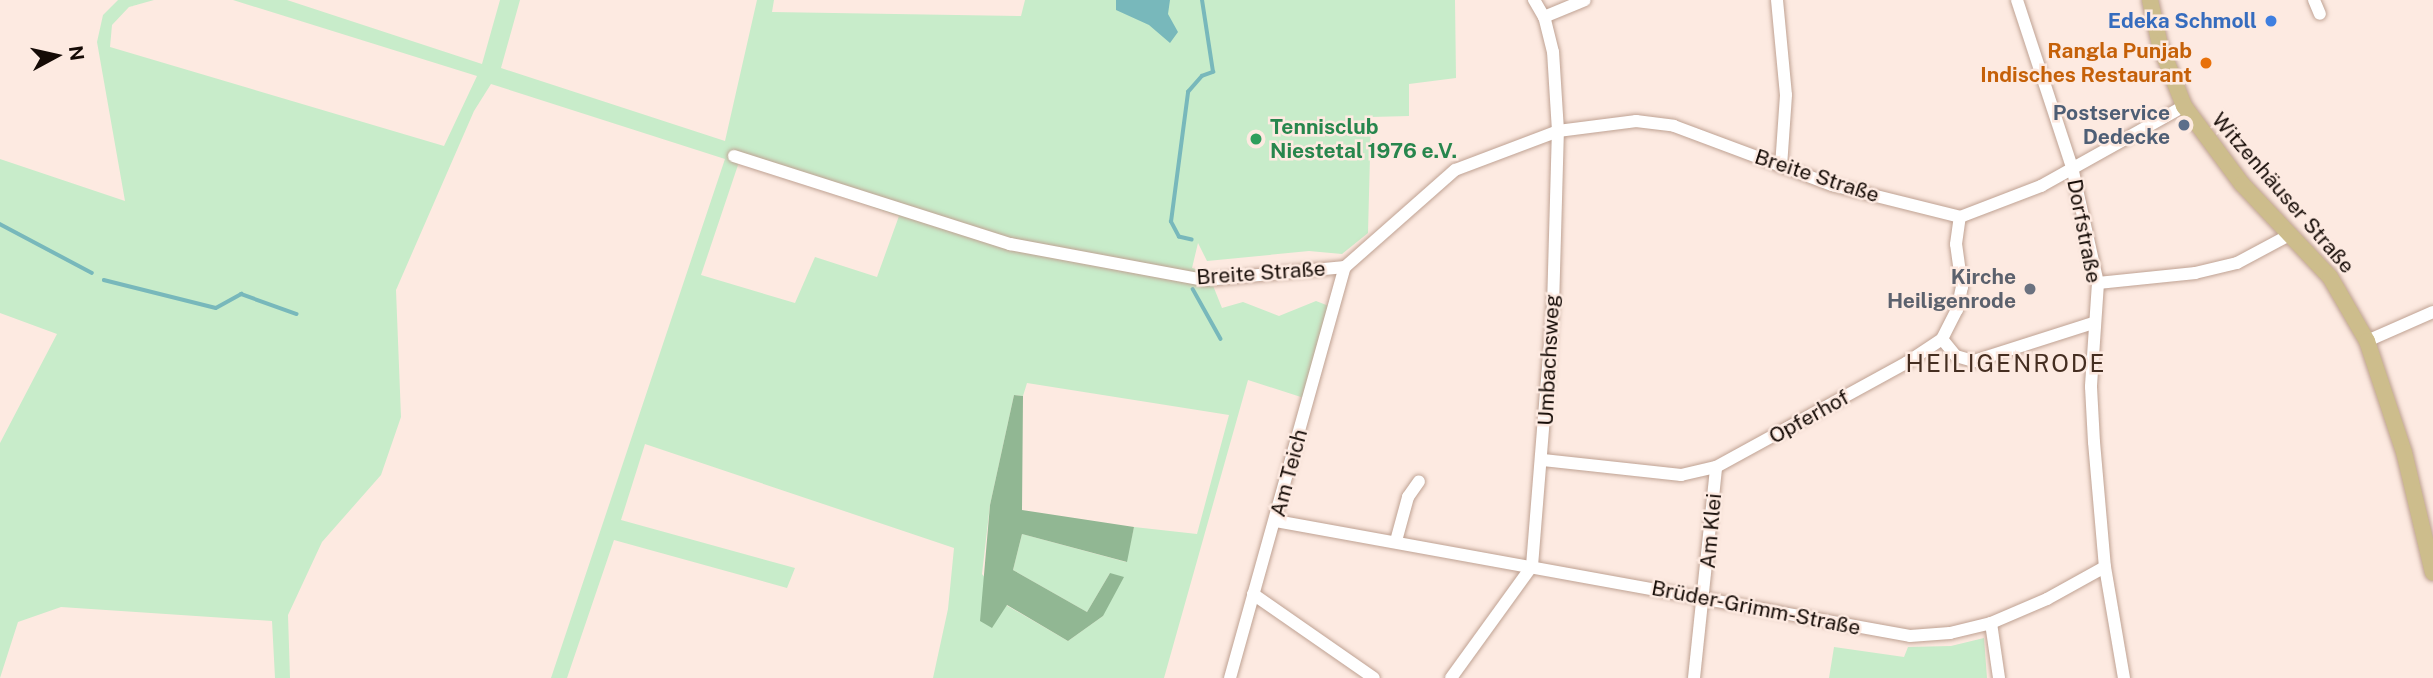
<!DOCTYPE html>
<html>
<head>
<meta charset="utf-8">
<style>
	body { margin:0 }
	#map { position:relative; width:2433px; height:678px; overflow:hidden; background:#fdeae1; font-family:"Public Sans",sans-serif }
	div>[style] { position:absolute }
	.green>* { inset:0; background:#c8ecca }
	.forest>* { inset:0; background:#91b793 }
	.water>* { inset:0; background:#78b8bb }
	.stream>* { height:3.5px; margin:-1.75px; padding:0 1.75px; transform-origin:1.75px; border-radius:1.75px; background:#78b8bb }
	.roads { filter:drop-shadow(0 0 2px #bfa293) drop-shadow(0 0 2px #bfa293) }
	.minor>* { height:12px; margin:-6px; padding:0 6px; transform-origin:6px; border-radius:6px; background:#fff }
	.major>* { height:16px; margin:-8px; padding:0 8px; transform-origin:8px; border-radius:8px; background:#cdbd8c }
	.dots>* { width:19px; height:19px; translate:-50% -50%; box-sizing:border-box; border:4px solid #fdeae1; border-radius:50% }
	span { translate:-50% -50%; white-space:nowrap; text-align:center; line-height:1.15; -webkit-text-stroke:5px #fdeae1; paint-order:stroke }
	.shop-label { font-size:21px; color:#366cbe; font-weight:700 }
	.right { translate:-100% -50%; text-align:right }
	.food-label { font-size:21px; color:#c56008; font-weight:700 }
	.service-label { font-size:21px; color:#4e5e75; font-weight:700 }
	.leisure-label { font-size:21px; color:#27864d; font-weight:700 }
	.left { translate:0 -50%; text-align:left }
	.street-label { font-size:21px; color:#150b06 }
	.worship-label { font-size:21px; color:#5b616d; font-weight:700 }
	.quarter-label { font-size:24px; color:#452e21; letter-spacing:2px }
	.north { position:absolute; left:21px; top:21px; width:70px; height:70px; -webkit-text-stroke:5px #fdeae1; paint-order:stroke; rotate:82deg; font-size:19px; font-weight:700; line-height:28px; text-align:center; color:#150b06 }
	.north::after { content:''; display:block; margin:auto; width:24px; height:32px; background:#150b06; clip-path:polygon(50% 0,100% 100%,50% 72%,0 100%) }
</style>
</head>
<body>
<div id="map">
	<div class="green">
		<i style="clip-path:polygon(evenodd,118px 0,154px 0,129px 7px,112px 25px,110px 47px,444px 146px,477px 76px,233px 0,287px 0,482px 64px,500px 0,520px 0,501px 68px,725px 141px,757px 0,774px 0,772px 12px,1021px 16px,1025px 0,1455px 0,1456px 78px,1409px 84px,1409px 116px,1371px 117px,1368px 233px,1342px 254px,1309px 251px,1207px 261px,1198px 243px,1192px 268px,1208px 273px,1222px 308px,1243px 302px,1279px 316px,1316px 301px,1329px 306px,1304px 398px,1248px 380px,1164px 678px,933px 678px,948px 609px,954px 548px,645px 444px,621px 520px,795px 568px,787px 588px,614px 540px,567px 678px,551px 678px,725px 159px,491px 84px,474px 111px,396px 290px,401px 417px,381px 475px,322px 542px,288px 615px,290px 678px,275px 678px,272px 621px,61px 607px,18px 622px,0 678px,0 443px,57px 334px,0 313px,0 159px,125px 201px,97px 42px,103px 15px,118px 0,739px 162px,899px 216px,877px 277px,815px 257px,795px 303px,701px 275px,739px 162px,118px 0,1027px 383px,1229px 415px,1197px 534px,1134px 527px,1126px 562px,1022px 534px,1013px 570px,1087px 612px,1110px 573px,1103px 616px,1068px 641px,1006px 605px,982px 574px,990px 505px,1014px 395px,1023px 396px,1027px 383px)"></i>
		<i style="clip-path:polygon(1984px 638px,1987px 678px,1829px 678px,1834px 647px,1904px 657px,1908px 647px,1951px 646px)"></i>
	</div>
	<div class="forest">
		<i style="clip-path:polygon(1014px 395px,1023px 396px,1022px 510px,1134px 527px,1127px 562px,1022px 534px,1013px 570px,1087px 612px,1110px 573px,1124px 577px,1103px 616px,1068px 641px,1007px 605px,992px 628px,980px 621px,990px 505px)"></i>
	</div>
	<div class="water">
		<i style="clip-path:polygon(1116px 0,1170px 0,1168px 14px,1178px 32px,1170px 43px,1149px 25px,1116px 10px)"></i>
	</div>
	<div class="stream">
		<i style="left:0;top:224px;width:104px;rotate:28deg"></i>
		<i style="left:1192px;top:240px;width:13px;rotate:-167deg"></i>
		<i style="left:1179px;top:237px;width:17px;rotate:-118deg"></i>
		<i style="left:1171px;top:222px;width:131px;rotate:-82.5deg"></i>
		<i style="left:1188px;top:92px;width:21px;rotate:-49deg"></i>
		<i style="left:1202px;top:76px;width:12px;rotate:-20deg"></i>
		<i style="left:1213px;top:72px;width:73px;rotate:-98.7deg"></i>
		<i style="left:104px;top:280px;width:115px;rotate:14deg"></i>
		<i style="left:216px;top:308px;width:29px;rotate:-29deg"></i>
		<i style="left:241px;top:294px;width:59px;rotate:19.7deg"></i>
		<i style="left:1193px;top:289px;width:57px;rotate:60.8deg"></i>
	</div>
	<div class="roads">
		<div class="minor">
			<i style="left:1777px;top:0;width:95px;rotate:84.6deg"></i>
			<i style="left:1786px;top:95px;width:72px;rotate:94deg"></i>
			<i style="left:2017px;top:0;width:176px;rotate:71.8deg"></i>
			<i style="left:2072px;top:167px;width:119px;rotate:77.4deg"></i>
			<i style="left:2098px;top:283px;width:104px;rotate:93.9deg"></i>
			<i style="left:2091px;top:387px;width:55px;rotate:86.9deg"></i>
			<i style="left:2094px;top:442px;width:125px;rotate:85deg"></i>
			<i style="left:2105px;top:567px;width:113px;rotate:80.3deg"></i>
			<i style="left:2314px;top:0;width:15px;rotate:67deg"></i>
			<i style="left:1544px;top:17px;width:44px;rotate:-22.5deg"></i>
			<i style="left:734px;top:156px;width:290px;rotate:17.7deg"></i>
			<i style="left:1010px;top:244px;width:198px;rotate:10.5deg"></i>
			<i style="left:1205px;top:280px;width:141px;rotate:-5.3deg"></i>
			<i style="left:1345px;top:267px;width:147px;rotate:-41.4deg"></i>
			<i style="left:1455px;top:170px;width:110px;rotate:-20.7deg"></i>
			<i style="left:1558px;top:131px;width:79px;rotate:-7.3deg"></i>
			<i style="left:1636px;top:121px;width:38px;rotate:7deg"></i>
			<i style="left:1674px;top:126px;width:169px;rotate:20.5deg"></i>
			<i style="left:1832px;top:185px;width:132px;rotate:14deg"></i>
			<i style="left:1960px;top:217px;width:87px;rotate:-20.9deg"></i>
			<i style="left:2041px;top:186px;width:164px;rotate:-29.2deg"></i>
			<i style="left:2098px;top:283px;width:98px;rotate:-5.9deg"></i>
			<i style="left:2195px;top:273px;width:43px;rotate:-13.4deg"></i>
			<i style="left:2237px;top:263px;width:61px;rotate:-28.2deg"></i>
			<i style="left:1942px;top:339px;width:22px;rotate:51deg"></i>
			<i style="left:1956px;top:356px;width:19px;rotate:16deg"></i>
			<i style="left:1974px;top:361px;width:125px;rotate:-17.7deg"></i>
			<i style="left:2367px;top:341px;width:72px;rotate:-23.7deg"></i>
			<i style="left:1543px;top:460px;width:139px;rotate:6.2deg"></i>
			<i style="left:1681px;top:475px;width:36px;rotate:-13deg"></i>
			<i style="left:1716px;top:467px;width:217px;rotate:-28.7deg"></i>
			<i style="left:1906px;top:363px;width:43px;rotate:-33.7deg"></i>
			<i style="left:1942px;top:339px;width:33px;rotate:-63deg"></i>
			<i style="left:1957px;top:310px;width:24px;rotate:-78deg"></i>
			<i style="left:1962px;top:287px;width:43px;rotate:-97.9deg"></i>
			<i style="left:1956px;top:244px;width:27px;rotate:-82deg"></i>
			<i style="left:1276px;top:521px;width:644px;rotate:10.28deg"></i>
			<i style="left:1910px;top:636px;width:40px;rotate:-4.3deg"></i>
			<i style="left:1950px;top:633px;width:42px;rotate:-13.7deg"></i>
			<i style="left:1991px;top:623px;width:61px;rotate:-23.2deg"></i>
			<i style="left:2047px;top:599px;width:66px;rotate:-28.9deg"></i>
			<i style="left:1396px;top:541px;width:46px;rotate:-74.7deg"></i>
			<i style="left:1408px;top:497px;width:19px;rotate:-55deg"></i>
			<i style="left:1253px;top:594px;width:147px;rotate:34.8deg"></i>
			<i style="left:1991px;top:623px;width:56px;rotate:81.7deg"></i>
			<i style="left:1230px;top:678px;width:427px;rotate:-74.4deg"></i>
			<i style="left:1451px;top:678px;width:138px;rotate:-54.1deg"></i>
			<i style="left:1532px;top:566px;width:260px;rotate:-85.4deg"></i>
			<i style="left:1553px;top:307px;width:176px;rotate:-88.4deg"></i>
			<i style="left:1558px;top:131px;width:79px;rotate:-93.6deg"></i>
			<i style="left:1553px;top:52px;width:36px;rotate:-104deg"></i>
			<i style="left:1544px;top:17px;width:20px;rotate:-120deg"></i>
			<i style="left:1694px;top:678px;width:212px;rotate:-84deg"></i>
		</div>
		<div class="major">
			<i style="left:2150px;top:0;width:46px;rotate:77.5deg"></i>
			<i style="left:2160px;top:45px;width:66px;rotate:68.5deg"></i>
			<i style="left:2184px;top:106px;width:97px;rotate:53.4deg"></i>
			<i style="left:2242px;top:184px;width:128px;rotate:46.6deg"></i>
			<i style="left:2330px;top:277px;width:74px;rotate:60deg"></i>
			<i style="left:2367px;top:341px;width:117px;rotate:71.6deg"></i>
			<i style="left:2404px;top:452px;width:124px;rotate:76.5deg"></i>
		</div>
	</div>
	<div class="dots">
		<i style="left:2271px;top:21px;background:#3f7fe0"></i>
		<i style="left:2206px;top:63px;background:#e8710a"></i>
		<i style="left:2184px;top:125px;background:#5c6f8a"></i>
		<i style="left:1256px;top:139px;background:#2e9e5b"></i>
		<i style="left:2030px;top:289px;background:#6b7280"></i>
	</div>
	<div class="shop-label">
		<span class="right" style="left:2257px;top:21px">Edeka Schmoll</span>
	</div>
	<div class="food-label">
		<span class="right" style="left:2192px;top:63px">Rangla Punjab<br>Indisches Restaurant</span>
	</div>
	<div class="service-label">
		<span class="right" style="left:2170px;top:125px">Postservice<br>Dedecke</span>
	</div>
	<div class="leisure-label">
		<span class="left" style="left:1270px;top:139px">Tennisclub<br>Niestetal 1976 e.V.</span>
	</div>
	<div class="street-label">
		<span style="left:1817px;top:176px;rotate:18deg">Breite Straße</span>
		<span style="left:2283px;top:193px;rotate:49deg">Witzenhäuser Straße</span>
		<span style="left:2084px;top:231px;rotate:79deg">Dorfstraße</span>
		<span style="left:1261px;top:273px;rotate:-4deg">Breite Straße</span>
		<span style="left:1549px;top:360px;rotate:-87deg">Umbachsweg</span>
		<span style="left:1809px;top:417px;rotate:-29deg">Opferhof</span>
		<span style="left:1289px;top:473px;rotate:-75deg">Am Teich</span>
		<span style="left:1711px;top:531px;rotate:-85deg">Am Klei</span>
		<span style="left:1756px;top:608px;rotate:11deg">Brüder-Grimm-Straße</span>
	</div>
	<div class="worship-label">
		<span class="right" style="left:2016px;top:289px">Kirche<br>Heiligenrode</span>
	</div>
	<div class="quarter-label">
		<span style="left:2006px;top:364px">HEILIGENRODE</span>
	</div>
	<div class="north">N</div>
</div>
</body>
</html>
